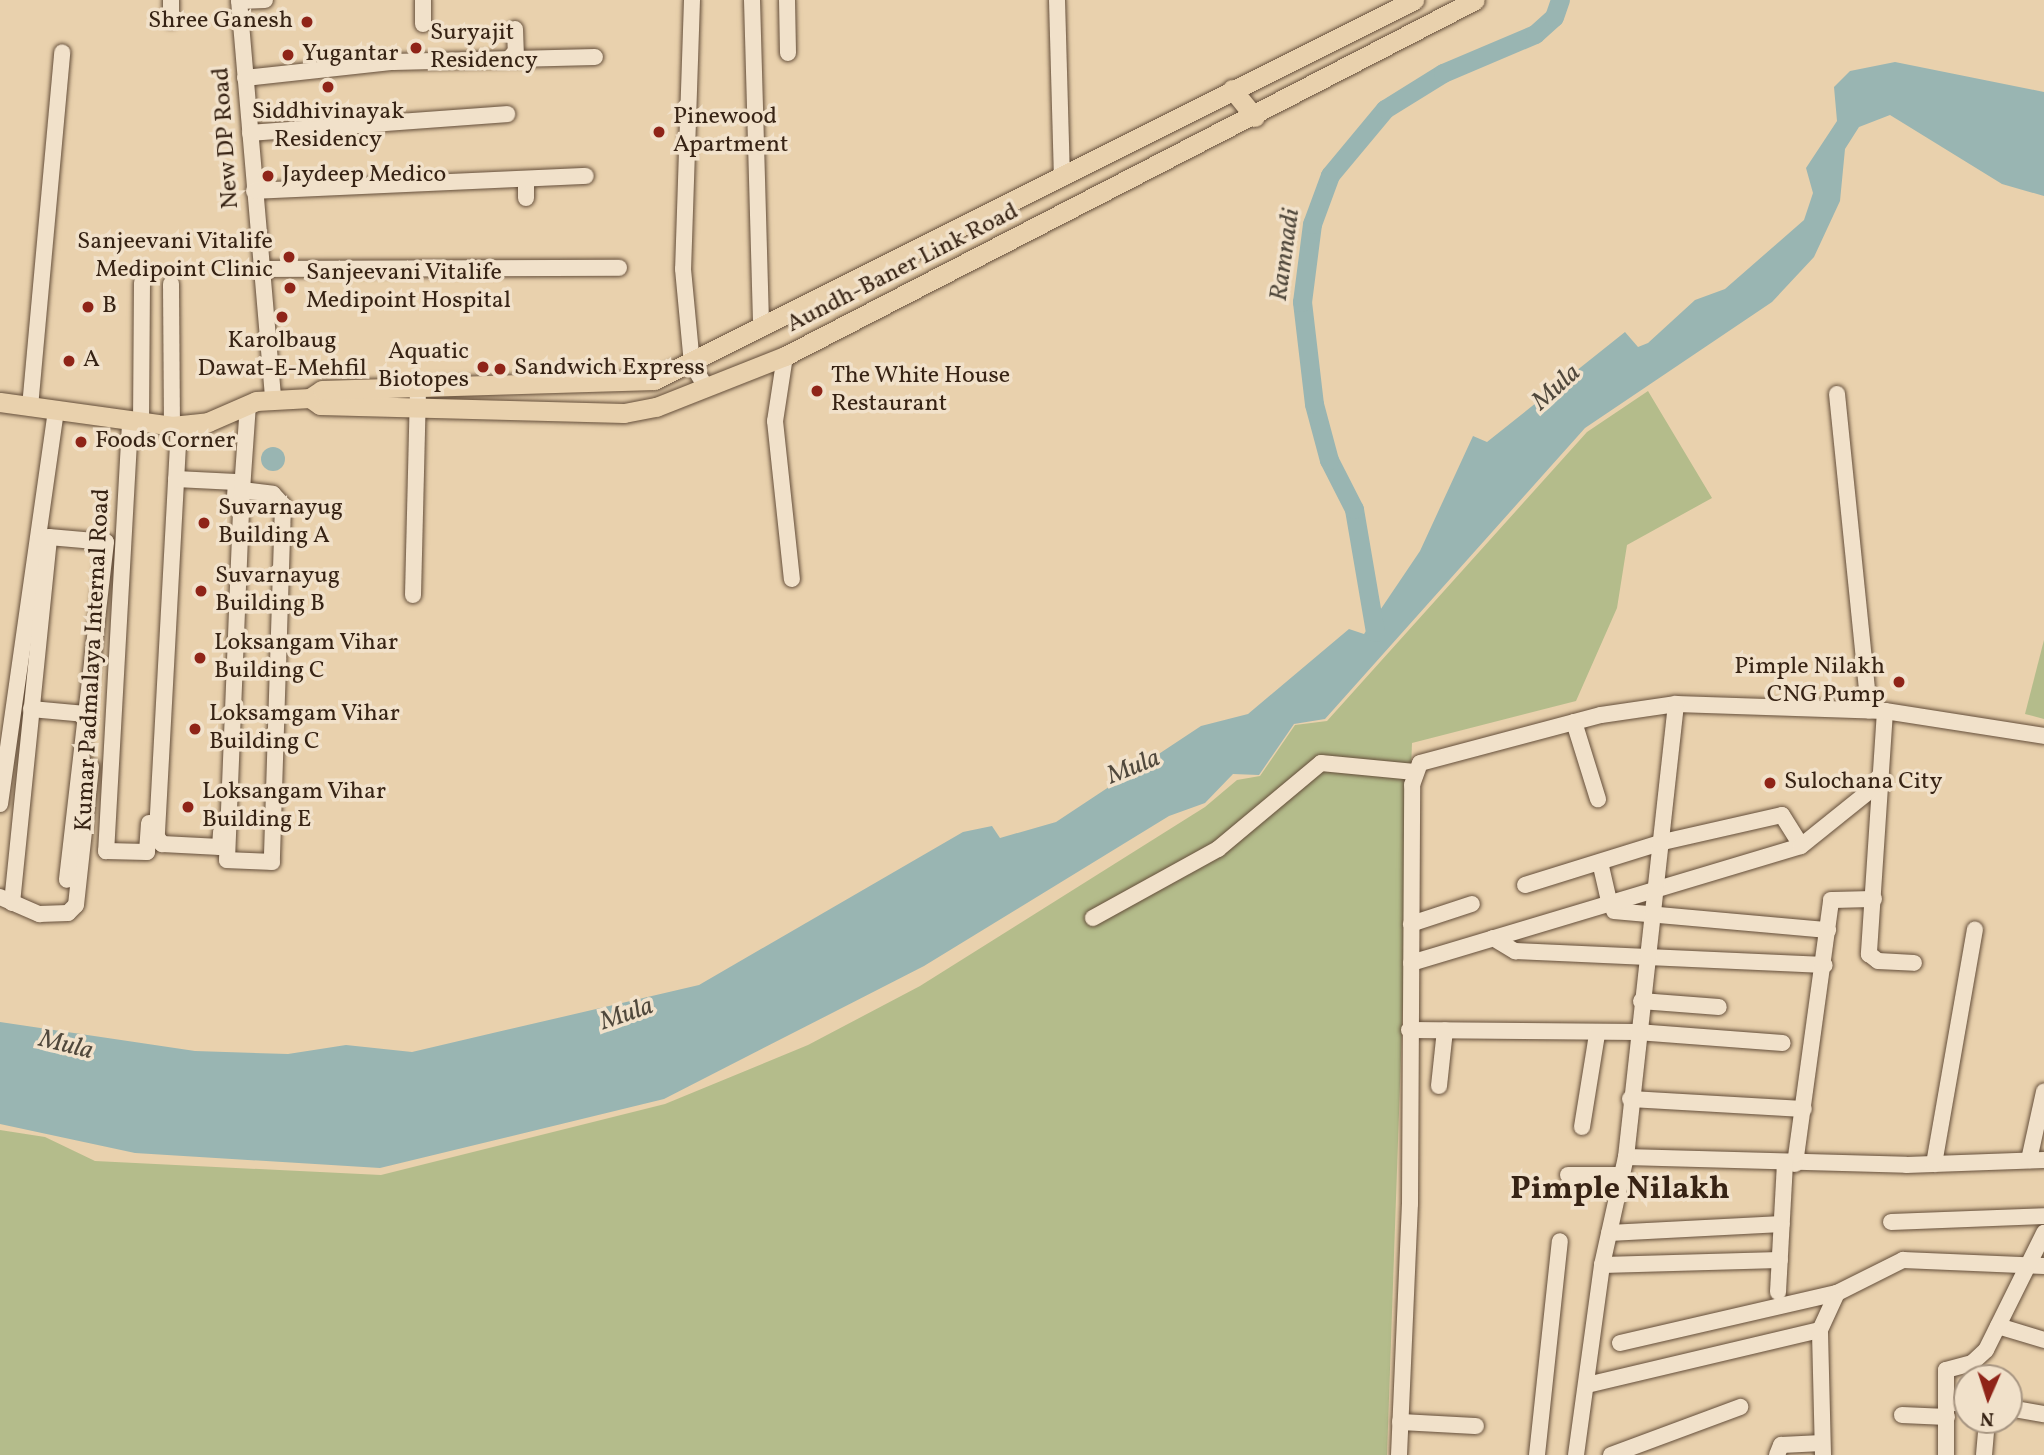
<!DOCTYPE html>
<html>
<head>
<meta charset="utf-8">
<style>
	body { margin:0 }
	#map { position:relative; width:2044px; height:1455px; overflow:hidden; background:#e9d1ad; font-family:Vollkorn,serif }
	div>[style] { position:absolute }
	.green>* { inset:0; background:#b4bc8b }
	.water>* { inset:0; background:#99b5b2 }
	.round { border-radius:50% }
	.river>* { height:19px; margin:-9.5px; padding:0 9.5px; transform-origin:9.5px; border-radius:9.5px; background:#99b5b2 }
	.roads { filter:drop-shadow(0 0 2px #644e3a) drop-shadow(0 0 2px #644e3a) }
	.minor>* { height:16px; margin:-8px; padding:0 8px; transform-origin:8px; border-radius:8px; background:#f1e1ca }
	.major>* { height:19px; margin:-9.5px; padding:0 9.5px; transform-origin:9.5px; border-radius:9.5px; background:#e9d1ad }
	.dots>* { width:19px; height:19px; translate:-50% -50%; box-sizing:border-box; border:4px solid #f1e1ca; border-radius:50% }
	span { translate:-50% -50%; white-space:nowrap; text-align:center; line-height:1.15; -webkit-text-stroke:7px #f1e1ca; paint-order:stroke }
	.poi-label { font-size:24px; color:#372314 }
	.right { translate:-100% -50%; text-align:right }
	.left { translate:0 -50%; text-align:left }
	.street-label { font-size:24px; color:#372314 }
	.water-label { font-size:26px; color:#50483c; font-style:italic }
	.district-label { font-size:32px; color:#372314; font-weight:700 }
	.north { position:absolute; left:1953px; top:1364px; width:70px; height:70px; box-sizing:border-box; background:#f1e1ca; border:2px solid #a79581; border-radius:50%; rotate:183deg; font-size:19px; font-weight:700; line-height:28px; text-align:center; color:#372314 }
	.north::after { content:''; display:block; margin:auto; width:24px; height:32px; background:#8f2418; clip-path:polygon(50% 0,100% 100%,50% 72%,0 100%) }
</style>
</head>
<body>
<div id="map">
	<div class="green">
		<i style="clip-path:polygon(1648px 391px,1712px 498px,1627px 545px,1617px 608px,1576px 701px,1412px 743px,1387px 1455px,0 1455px,0 1130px,45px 1137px,95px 1161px,381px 1175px,665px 1104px,808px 1045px,920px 986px,1205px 807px,1237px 780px,1260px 776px,1295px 725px,1327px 721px,1587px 432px)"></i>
		<i style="clip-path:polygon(2044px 640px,2044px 719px,2025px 714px)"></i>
	</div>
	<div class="water">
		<i style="clip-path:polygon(1895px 62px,2044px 92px,2044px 196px,2002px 184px,1890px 115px,1859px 127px,1845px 149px,1840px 201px,1814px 257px,1772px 302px,1585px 428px,1325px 719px,1294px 724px,1259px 775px,1233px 774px,1205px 803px,1169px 816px,924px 966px,664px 1099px,380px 1168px,135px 1153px,0 1124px,0 1022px,195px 1051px,288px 1054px,346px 1045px,412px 1052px,699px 985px,963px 832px,992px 826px,1000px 838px,1056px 822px,1201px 726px,1248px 714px,1349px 629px,1364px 634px,1420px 551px,1473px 436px,1487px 442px,1625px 332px,1638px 347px,1648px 343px,1695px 300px,1725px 289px,1804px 220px,1813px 193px,1806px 168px,1837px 121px,1834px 87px,1850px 71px)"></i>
		<i class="round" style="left:261px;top:447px;width:24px;height:24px"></i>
	</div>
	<div class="river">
		<i style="left:1375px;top:632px;width:125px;rotate:-99.7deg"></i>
		<i style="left:1354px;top:509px;width:55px;rotate:-117deg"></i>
		<i style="left:1329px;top:460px;width:58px;rotate:-105deg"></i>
		<i style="left:1314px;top:404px;width:103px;rotate:-96.7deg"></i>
		<i style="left:1302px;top:302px;width:79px;rotate:-82.7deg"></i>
		<i style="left:1312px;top:224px;width:52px;rotate:-69.8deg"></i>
		<i style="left:1330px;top:175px;width:86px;rotate:-50.2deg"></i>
		<i style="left:1385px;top:109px;width:68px;rotate:-31.8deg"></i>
		<i style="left:1443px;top:73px;width:100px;rotate:-23deg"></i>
		<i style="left:1535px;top:34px;width:25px;rotate:-42deg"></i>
		<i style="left:1554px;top:17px;width:18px;rotate:-71deg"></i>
	</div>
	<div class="roads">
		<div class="minor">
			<i style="left:171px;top:0;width:20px;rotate:90deg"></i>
			<i style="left:239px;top:0;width:398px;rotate:85.1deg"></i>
			<i style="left:423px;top:0;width:24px;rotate:90deg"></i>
			<i style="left:692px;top:0;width:269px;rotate:91.9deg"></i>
			<i style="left:683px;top:269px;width:95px;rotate:84.6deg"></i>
			<i style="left:692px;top:364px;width:27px;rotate:59deg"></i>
			<i style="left:752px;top:0;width:329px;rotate:88.4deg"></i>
			<i style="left:787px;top:0;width:53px;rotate:88.9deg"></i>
			<i style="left:1057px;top:0;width:178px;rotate:88.4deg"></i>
			<i style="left:239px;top:1px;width:26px;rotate:-2deg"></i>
			<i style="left:515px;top:29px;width:30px;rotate:88deg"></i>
			<i style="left:245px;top:78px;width:149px;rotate:-6.2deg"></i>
			<i style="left:393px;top:62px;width:202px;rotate:-1.4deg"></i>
			<i style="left:250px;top:133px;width:258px;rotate:-4.2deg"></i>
			<i style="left:526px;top:179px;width:19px;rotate:90deg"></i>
			<i style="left:254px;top:191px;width:332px;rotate:-2.6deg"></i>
			<i style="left:260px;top:269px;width:359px;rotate:-0.2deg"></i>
			<i style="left:171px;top:284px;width:142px;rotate:89.6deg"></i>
			<i style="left:785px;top:356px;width:66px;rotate:98.7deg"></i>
			<i style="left:775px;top:421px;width:159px;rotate:83.9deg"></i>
			<i style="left:1837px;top:394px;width:318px;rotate:84.2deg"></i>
			<i style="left:30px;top:407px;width:356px;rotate:-84.8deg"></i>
			<i style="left:130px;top:424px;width:428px;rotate:93.2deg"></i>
			<i style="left:106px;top:851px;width:41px;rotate:1.4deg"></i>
			<i style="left:147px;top:852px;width:29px;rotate:-86deg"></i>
			<i style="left:141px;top:425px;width:142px;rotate:-89.6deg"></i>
			<i style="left:179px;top:426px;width:412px;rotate:93.1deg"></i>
			<i style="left:157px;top:837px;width:9px;rotate:54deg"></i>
			<i style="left:162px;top:844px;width:58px;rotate:3deg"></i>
			<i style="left:220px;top:847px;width:16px;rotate:-86deg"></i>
			<i style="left:176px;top:479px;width:60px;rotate:2.9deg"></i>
			<i style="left:236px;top:482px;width:15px;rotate:94deg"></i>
			<i style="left:242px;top:490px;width:31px;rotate:7deg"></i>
			<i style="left:273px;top:494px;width:15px;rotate:48deg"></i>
			<i style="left:283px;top:505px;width:357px;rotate:91.8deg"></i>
			<i style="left:272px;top:862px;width:45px;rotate:-177.5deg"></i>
			<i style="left:227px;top:860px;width:370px;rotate:-87.7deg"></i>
			<i style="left:242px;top:490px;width:86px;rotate:-86deg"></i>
			<i style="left:413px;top:595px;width:198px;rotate:-88.6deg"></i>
			<i style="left:31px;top:709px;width:55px;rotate:5.2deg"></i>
			<i style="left:1885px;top:711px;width:244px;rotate:93.8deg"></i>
			<i style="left:1869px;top:954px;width:11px;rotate:38deg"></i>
			<i style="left:1878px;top:961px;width:36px;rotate:3deg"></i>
			<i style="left:1574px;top:722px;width:81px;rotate:72.7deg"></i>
			<i style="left:0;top:804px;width:397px;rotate:-81.9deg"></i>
			<i style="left:1600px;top:862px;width:40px;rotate:77deg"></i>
			<i style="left:1525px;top:885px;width:145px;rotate:-17.3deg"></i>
			<i style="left:1663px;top:842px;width:122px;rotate:-12.8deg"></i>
			<i style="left:1782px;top:815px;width:36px;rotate:58deg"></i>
			<i style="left:0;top:897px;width:43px;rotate:23.6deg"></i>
			<i style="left:39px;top:914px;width:29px;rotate:-2deg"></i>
			<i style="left:68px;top:913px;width:11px;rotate:-45deg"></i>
			<i style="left:76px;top:905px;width:139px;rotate:-83.8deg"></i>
			<i style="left:12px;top:903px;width:368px;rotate:-84.2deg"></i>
			<i style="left:49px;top:537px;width:57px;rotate:5deg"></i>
			<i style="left:106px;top:542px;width:340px;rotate:96.6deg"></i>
			<i style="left:1614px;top:911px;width:215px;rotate:5.1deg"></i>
			<i style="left:1093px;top:918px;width:143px;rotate:-28.9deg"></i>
			<i style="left:1218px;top:849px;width:134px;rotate:-39.9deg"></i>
			<i style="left:1321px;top:763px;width:94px;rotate:5.5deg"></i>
			<i style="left:1411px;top:924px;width:64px;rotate:-18.2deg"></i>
			<i style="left:1493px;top:938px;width:26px;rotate:31deg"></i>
			<i style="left:1515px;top:951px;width:310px;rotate:2.6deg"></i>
			<i style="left:1411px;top:963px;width:407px;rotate:-16.7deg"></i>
			<i style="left:1801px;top:846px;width:105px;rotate:-38.8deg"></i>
			<i style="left:1641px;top:1001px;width:78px;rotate:4.4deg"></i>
			<i style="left:1409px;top:1030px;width:228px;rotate:0.5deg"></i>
			<i style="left:1637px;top:1032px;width:146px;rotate:4.3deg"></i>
			<i style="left:1439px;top:1086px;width:56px;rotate:-83.9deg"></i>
			<i style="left:1630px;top:1099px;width:174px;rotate:3.3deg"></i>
			<i style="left:1582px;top:1127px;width:94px;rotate:-80.8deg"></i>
			<i style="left:1626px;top:1157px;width:280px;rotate:1.6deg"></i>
			<i style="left:1906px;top:1165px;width:138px;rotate:-2.1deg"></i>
			<i style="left:2029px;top:1160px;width:70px;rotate:-77.6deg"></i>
			<i style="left:1795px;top:1164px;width:266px;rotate:-82.2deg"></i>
			<i style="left:1831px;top:900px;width:43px;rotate:-1.3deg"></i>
			<i style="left:1934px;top:1164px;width:238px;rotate:-80.1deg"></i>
			<i style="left:1568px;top:1175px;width:50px"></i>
			<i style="left:1891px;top:1222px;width:153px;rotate:-2.2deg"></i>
			<i style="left:1609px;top:1233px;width:173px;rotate:-3deg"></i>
			<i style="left:1602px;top:1265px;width:178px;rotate:-1.6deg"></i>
			<i style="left:1778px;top:1292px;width:128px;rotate:-86.9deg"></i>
			<i style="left:1998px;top:1326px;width:48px;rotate:16.9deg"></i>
			<i style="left:1620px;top:1343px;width:223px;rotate:-13deg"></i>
			<i style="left:1587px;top:1385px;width:239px;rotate:-13.3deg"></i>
			<i style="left:1947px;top:1403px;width:20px"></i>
			<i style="left:2009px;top:1408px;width:36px;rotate:10deg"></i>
			<i style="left:1902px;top:1415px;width:45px;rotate:2.5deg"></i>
			<i style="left:1400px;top:1422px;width:76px;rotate:3deg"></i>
			<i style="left:1399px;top:1455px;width:251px;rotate:-87.5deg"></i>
			<i style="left:1410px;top:1204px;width:419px;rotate:-89.7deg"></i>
			<i style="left:1412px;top:785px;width:23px;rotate:-70deg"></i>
			<i style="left:1420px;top:763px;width:187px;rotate:-14.9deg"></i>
			<i style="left:1601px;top:715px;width:76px;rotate:-8.3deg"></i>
			<i style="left:1676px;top:704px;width:209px;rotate:1.9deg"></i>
			<i style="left:1885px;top:711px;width:161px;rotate:8.9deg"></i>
			<i style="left:1537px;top:1455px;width:215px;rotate:-83.9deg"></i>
			<i style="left:1576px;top:1455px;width:192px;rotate:-82.2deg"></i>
			<i style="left:1602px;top:1265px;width:111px;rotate:-77.5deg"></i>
			<i style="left:1626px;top:1157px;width:456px;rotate:-83.7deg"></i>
			<i style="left:1611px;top:1455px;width:138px;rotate:-20.4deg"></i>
			<i style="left:1777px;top:1455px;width:11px;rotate:-68deg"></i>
			<i style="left:1781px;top:1445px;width:41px;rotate:-2.8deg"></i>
			<i style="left:1823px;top:1455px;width:125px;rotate:-91.4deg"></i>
			<i style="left:1820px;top:1330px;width:41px;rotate:-65.3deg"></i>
			<i style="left:1837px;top:1293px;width:74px;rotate:-26.6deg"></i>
			<i style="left:1903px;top:1260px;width:141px;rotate:2.4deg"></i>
			<i style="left:1946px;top:1455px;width:85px;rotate:-90deg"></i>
			<i style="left:1946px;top:1370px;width:27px;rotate:-15deg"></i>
			<i style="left:1972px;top:1363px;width:19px;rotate:-43deg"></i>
			<i style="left:1986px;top:1350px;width:131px;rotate:-63.6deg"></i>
			<i style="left:1984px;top:1455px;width:35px;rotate:-85deg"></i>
		</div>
		<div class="major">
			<i style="left:1232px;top:89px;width:36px;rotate:51deg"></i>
			<i style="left:310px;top:398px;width:12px;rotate:35deg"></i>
			<i style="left:320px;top:405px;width:304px;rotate:1.5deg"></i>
			<i style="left:624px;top:413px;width:33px;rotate:-11deg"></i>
			<i style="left:656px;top:407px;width:139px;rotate:-21.6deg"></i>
			<i style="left:785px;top:356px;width:776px;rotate:-27.29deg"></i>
			<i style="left:0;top:402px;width:174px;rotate:7.9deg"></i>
			<i style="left:172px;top:426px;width:36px;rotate:-6deg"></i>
			<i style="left:208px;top:422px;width:52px;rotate:-23.6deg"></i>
			<i style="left:256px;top:401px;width:54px;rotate:-3.2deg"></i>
			<i style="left:310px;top:398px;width:14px;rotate:-34deg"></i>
			<i style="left:322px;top:390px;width:332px;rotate:-1.7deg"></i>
			<i style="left:654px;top:380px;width:850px;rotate:-26.57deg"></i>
		</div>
	</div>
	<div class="dots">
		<i style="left:307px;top:22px;background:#8f2418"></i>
		<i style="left:416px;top:48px;background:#8f2418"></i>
		<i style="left:288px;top:55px;background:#8f2418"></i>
		<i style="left:328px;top:87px;background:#8f2418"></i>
		<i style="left:659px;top:132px;background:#8f2418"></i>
		<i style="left:268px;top:176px;background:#8f2418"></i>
		<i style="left:289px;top:257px;background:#8f2418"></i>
		<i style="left:290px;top:288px;background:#8f2418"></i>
		<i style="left:88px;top:307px;background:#8f2418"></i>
		<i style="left:282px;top:317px;background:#8f2418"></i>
		<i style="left:69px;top:361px;background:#8f2418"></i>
		<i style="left:483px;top:367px;background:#8f2418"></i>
		<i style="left:500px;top:369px;background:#8f2418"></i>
		<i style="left:817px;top:391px;background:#8f2418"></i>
		<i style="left:81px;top:442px;background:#8f2418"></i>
		<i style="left:204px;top:523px;background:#8f2418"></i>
		<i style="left:201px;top:591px;background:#8f2418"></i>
		<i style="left:200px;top:658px;background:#8f2418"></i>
		<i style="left:1899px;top:682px;background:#8f2418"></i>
		<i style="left:195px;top:729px;background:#8f2418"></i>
		<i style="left:1770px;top:783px;background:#8f2418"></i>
		<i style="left:188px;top:807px;background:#8f2418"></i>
	</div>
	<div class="poi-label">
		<span class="right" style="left:293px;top:22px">Shree Ganesh</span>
		<span class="left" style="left:430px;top:48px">Suryajit<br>Residency</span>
		<span class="left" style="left:302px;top:55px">Yugantar</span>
		<span style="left:328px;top:127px">Siddhivinayak<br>Residency</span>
		<span class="left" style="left:673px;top:132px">Pinewood<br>Apartment</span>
		<span class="left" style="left:282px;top:176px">Jaydeep Medico</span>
		<span class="right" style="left:273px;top:257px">Sanjeevani Vitalife<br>Medipoint Clinic</span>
		<span class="left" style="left:306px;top:288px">Sanjeevani Vitalife<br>Medipoint Hospital</span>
		<span class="left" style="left:102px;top:307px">B</span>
		<span style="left:282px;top:356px">Karolbaug<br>Dawat-E-Mehfil</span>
		<span class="right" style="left:469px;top:367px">Aquatic<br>Biotopes</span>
		<span class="left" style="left:83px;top:361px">A</span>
		<span class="left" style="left:514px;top:369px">Sandwich Express</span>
		<span class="left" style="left:831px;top:391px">The White House<br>Restaurant</span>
		<span class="left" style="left:95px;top:442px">Foods Corner</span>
		<span class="left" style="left:218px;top:523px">Suvarnayug<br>Building A</span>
		<span class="left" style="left:215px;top:591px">Suvarnayug<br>Building B</span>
		<span class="left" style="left:214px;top:658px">Loksangam Vihar<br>Building C</span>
		<span class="right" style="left:1885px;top:682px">Pimple Nilakh<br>CNG Pump</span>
		<span class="left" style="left:209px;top:729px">Loksamgam Vihar<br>Building C</span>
		<span class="left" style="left:1784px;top:783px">Sulochana City</span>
		<span class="left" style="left:202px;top:807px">Loksangam Vihar<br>Building E</span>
	</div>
	<div class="street-label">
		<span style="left:227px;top:138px;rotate:-94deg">New DP Road</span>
		<span style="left:903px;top:269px;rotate:-27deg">Aundh-Baner Link Road</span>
		<span style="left:94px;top:660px;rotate:-87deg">Kumar Padmalaya Internal Road</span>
	</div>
	<div class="water-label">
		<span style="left:1286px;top:255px;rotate:-82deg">Ramnadi</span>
		<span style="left:1557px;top:388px;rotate:-42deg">Mula</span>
		<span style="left:1134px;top:768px;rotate:-22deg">Mula</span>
		<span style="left:627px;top:1015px;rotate:-19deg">Mula</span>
		<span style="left:66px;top:1046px;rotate:14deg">Mula</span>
	</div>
	<div class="district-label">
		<span style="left:1620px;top:1190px">Pimple Nilakh</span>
	</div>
	<div class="north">N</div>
</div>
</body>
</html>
